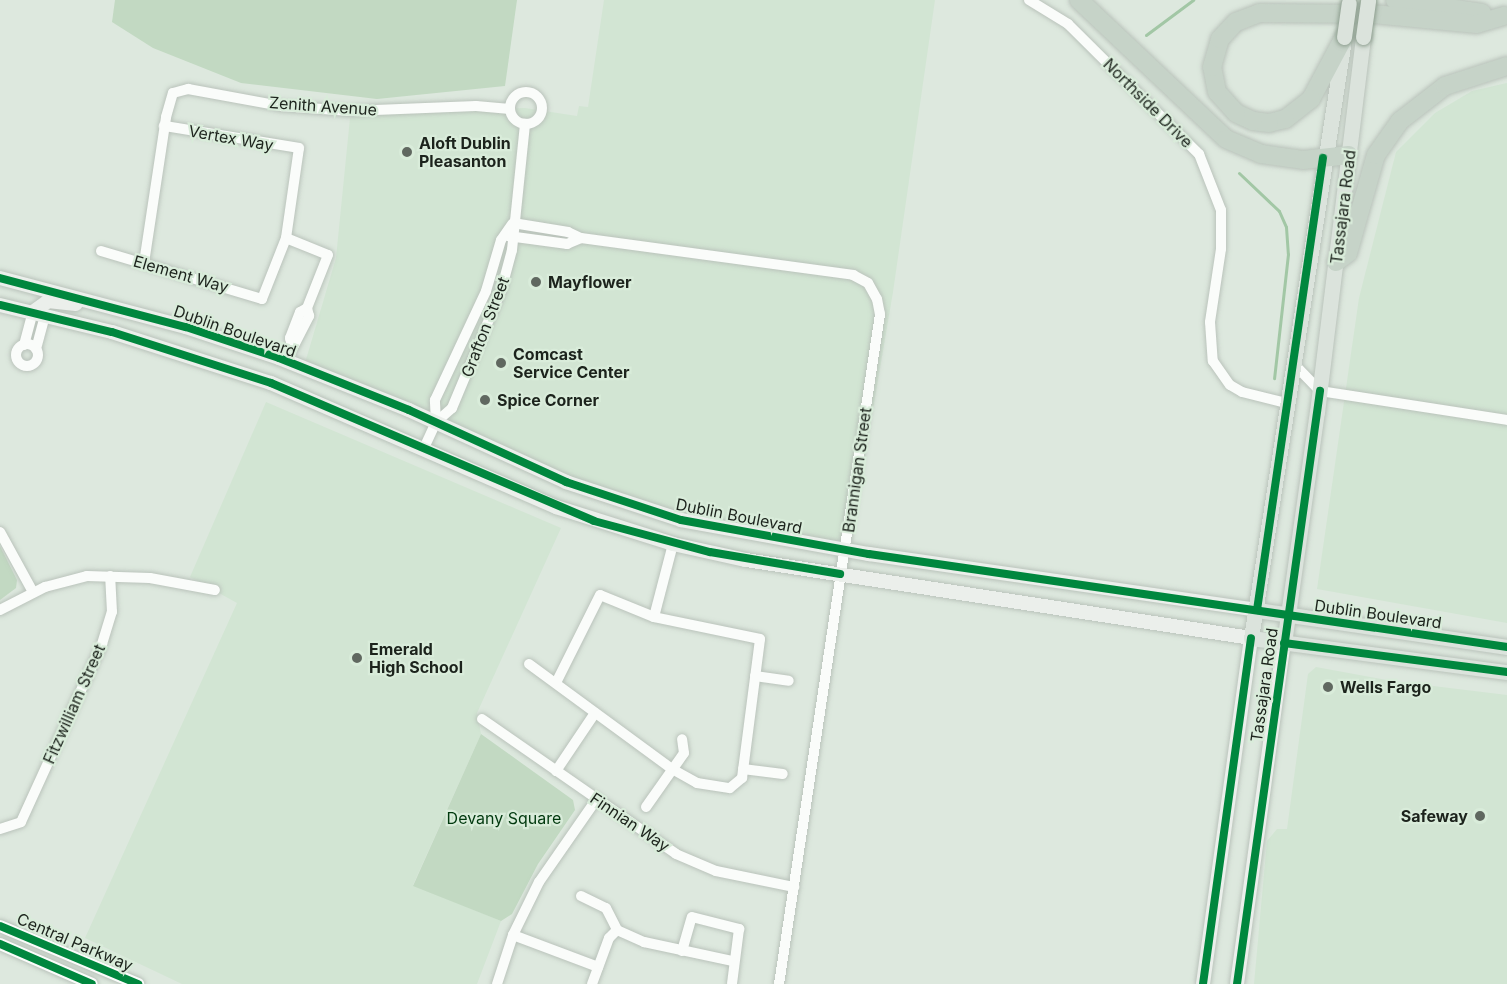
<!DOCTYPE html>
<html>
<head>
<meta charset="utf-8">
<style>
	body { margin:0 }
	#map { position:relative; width:1507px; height:984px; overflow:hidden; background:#dde8de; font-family:Inter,sans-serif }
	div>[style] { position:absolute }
	.built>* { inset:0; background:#d2e5d3 }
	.green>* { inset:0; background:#c2d9c2 }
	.stream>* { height:3px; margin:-1.5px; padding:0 1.5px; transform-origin:1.5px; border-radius:1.5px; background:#a2c7a5 }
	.roads { filter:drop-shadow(0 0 2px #bac3bb) drop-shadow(0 0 2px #bac3bb) }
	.minor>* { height:10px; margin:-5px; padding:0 5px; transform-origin:5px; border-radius:5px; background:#fafcfa }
	.minor>.ring { margin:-5px; padding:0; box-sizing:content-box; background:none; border:10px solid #fafcfa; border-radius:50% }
	.tertiary>* { height:12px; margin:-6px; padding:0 6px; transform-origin:6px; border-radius:6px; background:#fafcfa }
	.secondary>* { height:14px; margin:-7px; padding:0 7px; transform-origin:7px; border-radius:7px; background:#ebefeb }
	.primary>* { height:15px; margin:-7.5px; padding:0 7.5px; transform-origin:7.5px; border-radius:7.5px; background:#dbe3dc }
	.motorway>* { height:18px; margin:-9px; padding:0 9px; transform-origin:9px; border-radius:9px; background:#c6d3c8 }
	.bridges { filter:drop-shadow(0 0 2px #8e9f90) drop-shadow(0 0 2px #8e9f90) }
	.primary-bridge>* { height:15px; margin:-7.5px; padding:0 7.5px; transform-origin:7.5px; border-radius:7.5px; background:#dbe3dc }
	.cycleway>* { height:8px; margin:-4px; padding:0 4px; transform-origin:4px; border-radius:4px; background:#00873e }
	.dots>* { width:16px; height:16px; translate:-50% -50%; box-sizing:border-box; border:3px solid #d9ecda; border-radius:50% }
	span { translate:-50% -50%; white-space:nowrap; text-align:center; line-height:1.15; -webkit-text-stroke:4.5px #d9ecda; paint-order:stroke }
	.street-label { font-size:16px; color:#1c231c }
	.poi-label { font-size:16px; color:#1c231c; font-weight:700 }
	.left { translate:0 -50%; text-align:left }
	.right { translate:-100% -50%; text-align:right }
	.park-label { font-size:16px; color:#01390e }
</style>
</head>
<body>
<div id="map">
	<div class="built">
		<i style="clip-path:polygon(604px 0,935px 0,893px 292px,850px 545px,703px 521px,609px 495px,305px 363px,336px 258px,350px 118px,361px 113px,525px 108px,577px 116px,579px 106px,588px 107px)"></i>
		<i style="clip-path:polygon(1507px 83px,1507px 623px,1317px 589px,1359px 298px,1396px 152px,1435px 113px,1472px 91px)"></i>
		<i style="clip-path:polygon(266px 402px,561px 528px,477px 713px,481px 734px,413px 885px,501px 921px,477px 984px,182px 984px,85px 938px,237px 603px,190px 577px)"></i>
		<i style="clip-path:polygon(1316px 667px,1392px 681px,1507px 695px,1507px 984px,1254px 984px,1267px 841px,1277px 829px,1287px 829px,1308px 674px)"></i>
	</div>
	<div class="green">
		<i style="clip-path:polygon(115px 0,517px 0,505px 86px,377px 99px,241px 83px,153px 48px,112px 22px)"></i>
		<i style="clip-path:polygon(0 546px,17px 580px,16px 588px,0 600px)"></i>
		<i style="clip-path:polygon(481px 734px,573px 800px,575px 810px,538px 864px,512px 914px,501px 921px,413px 886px)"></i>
	</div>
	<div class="stream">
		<i style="left:1146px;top:35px;width:59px;rotate:-36.7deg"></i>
		<i style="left:1239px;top:173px;width:55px;rotate:43.5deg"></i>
		<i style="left:1279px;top:211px;width:17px;rotate:66deg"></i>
		<i style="left:1286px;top:227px;width:27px;rotate:86deg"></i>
		<i style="left:1288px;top:254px;width:125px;rotate:96.4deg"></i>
	</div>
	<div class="roads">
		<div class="minor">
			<i style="left:1029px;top:0;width:46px;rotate:31.6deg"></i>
			<i style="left:1068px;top:24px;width:185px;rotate:44.8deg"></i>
			<i style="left:1199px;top:154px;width:60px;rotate:68.6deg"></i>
			<i style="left:1221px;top:210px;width:39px;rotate:90deg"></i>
			<i style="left:1221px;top:249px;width:74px;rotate:98.6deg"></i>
			<i style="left:1210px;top:322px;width:39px;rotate:86deg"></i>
			<i style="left:1213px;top:361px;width:29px;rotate:55deg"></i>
			<i style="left:1230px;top:385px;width:14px;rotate:30deg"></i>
			<i style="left:1242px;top:392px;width:45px;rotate:14deg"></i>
			<i class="ring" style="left:510px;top:92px;width:22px;height:22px"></i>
			<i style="left:513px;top:223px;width:56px;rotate:9.3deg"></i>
			<i style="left:568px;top:232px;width:14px;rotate:25deg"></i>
			<i style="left:581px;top:238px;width:275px;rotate:7.7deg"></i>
			<i style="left:853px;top:275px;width:17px;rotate:28deg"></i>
			<i style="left:868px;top:283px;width:18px;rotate:61deg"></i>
			<i style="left:877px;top:299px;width:15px;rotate:79deg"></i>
			<i style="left:880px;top:314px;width:678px;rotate:98.57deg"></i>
			<i style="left:508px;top:236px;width:60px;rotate:7.7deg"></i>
			<i style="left:567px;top:244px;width:15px;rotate:-23deg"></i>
			<i style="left:286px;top:238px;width:45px;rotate:22deg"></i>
			<i style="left:328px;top:255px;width:57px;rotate:111.6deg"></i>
			<i style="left:101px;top:251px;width:168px;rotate:16.6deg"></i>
			<i style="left:262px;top:299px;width:66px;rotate:-68.5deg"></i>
			<i style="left:286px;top:238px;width:91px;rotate:-81.8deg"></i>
			<i style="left:299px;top:148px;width:137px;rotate:-170.7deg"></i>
			<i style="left:144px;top:263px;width:148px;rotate:-81.4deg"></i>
			<i style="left:166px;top:117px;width:25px;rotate:-74deg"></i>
			<i style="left:173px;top:93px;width:16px;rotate:-15deg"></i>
			<i style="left:188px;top:89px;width:95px;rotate:10.4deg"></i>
			<i style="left:281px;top:106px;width:69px;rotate:4.1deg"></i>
			<i style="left:350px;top:111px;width:126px;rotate:-2.3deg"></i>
			<i style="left:476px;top:106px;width:34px;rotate:5deg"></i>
			<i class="ring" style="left:16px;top:344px;width:12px;height:12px"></i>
			<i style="left:24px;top:345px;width:34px;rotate:-75deg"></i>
			<i style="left:36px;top:349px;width:35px;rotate:-75deg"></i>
			<i style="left:286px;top:361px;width:51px;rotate:-62.9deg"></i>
			<i style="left:309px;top:316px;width:8px;rotate:-104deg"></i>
			<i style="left:307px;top:308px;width:8px;rotate:150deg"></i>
			<i style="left:300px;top:312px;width:28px;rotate:111deg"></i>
			<i style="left:290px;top:338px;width:9px;rotate:77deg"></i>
			<i style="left:1293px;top:363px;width:39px;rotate:46deg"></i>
			<i style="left:1320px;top:391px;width:189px;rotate:8.8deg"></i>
			<i style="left:436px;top:422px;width:22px;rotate:-93deg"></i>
			<i style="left:435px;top:400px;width:120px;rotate:-64.9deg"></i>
			<i style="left:486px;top:291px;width:53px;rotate:-73.6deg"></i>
			<i style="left:501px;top:240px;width:19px;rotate:-55deg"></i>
			<i style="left:424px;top:448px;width:29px;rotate:-65deg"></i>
			<i style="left:436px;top:422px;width:21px;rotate:-41deg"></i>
			<i style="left:452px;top:408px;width:127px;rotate:-67.3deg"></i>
			<i style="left:501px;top:291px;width:42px;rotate:-75deg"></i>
			<i style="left:512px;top:250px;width:127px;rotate:-84.1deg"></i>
			<i style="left:0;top:532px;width:68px;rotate:61.2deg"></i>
			<i style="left:0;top:610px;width:51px;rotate:-27.1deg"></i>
			<i style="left:45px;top:587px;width:43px;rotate:-14.7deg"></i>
			<i style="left:87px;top:576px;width:63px;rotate:1.8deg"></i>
			<i style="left:150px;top:578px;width:66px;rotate:10.5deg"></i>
			<i style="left:654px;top:617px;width:75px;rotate:-75.4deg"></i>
			<i style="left:529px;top:664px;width:177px;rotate:36.3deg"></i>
			<i style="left:672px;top:769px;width:29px;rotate:29deg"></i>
			<i style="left:697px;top:783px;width:33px;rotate:9deg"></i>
			<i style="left:730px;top:788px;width:16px;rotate:-40deg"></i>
			<i style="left:742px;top:778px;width:140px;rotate:-82.6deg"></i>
			<i style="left:760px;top:639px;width:108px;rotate:-168.3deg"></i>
			<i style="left:654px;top:617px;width:58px;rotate:-157.8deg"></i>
			<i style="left:600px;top:595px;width:98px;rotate:116.6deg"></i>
			<i style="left:755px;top:676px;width:34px;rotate:8deg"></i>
			<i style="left:482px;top:719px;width:236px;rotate:34.8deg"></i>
			<i style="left:676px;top:854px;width:43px;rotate:23deg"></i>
			<i style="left:716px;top:871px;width:80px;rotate:11.6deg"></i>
			<i style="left:743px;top:769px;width:40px;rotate:7.1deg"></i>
			<i style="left:556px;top:771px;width:70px;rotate:-56.1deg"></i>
			<i style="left:646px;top:807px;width:66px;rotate:-54.9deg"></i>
			<i style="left:684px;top:753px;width:14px;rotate:-98deg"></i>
			<i style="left:0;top:829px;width:22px;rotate:-18deg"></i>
			<i style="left:21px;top:822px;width:196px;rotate:-65.5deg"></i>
			<i style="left:102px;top:644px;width:34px;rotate:-73deg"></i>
			<i style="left:112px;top:612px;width:36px;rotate:-93deg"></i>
			<i style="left:581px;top:896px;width:28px;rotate:26deg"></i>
			<i style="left:606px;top:908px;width:25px;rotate:63deg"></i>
			<i style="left:513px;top:935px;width:91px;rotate:20.6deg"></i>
			<i style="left:682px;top:951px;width:35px;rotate:-74deg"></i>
			<i style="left:692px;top:917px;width:49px;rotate:14.3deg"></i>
			<i style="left:739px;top:929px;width:55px;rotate:97.3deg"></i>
			<i style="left:497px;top:984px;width:52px;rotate:-71.9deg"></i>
			<i style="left:513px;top:935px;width:59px;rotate:-63.9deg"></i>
			<i style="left:539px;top:882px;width:100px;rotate:-55.2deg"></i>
			<i style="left:592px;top:984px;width:49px;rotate:-69.7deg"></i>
			<i style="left:609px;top:938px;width:11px;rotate:-45deg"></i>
			<i style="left:617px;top:930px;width:30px;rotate:24deg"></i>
			<i style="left:644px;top:942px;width:91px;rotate:12.1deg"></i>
		</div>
		<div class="tertiary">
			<i style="left:0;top:926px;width:150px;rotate:22.8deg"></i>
			<i style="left:0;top:944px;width:100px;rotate:23.5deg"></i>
		</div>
		<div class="secondary">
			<i style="left:0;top:278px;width:192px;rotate:14.8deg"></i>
			<i style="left:186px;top:327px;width:98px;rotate:18.4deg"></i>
			<i style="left:279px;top:358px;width:140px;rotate:21.8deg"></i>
			<i style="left:409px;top:410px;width:173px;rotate:24.6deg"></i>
			<i style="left:566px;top:482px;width:121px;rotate:18.3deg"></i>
			<i style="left:681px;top:520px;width:191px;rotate:10.3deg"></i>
			<i style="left:869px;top:554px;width:392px;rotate:8.2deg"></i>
			<i style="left:0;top:305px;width:115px;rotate:13.6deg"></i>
			<i style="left:112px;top:332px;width:167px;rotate:17.8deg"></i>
			<i style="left:271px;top:383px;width:311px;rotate:23.5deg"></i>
			<i style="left:556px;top:507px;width:123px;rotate:17.5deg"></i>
			<i style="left:673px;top:544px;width:75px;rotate:12.4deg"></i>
			<i style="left:746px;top:560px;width:511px;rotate:8.78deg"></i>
			<i style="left:1251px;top:638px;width:349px;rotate:97.9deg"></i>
			<i style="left:33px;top:312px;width:19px;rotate:-36deg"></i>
			<i style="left:48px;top:301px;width:28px;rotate:6deg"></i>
			<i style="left:1237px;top:984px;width:344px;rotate:-82.2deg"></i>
		</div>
		<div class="primary">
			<i style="left:1343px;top:46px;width:599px;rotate:98.83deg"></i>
			<i style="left:1251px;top:638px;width:258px;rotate:7.6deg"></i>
			<i style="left:1257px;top:610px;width:253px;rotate:8.4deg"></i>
			<i style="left:1284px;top:643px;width:233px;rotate:-81.9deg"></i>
			<i style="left:1317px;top:412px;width:378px;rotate:-83deg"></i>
		</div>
		<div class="motorway">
			<i style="left:1079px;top:0;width:202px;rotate:43.4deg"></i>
			<i style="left:1226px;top:139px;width:38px;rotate:23deg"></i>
			<i style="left:1261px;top:154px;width:42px;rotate:8.1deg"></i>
			<i style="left:1303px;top:160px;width:46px;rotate:-6.2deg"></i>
			<i style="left:1395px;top:0;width:88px;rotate:8.5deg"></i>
			<i style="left:1344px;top:37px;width:70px;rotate:118deg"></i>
			<i style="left:1311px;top:99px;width:33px;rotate:142deg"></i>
			<i style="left:1285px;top:119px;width:16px;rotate:166deg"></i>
			<i style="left:1269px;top:123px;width:16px;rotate:-173deg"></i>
			<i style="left:1253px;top:121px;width:19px;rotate:-155deg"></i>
			<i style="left:1236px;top:113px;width:28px;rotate:-132deg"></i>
			<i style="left:1217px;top:92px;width:25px;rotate:-101deg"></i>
			<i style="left:1212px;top:67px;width:29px;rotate:-74deg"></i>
			<i style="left:1220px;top:39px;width:23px;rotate:-47deg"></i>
			<i style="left:1236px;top:22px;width:25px;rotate:-21deg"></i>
			<i style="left:1259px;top:13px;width:114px;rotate:0.5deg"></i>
			<i style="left:1373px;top:14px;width:104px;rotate:5.5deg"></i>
			<i style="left:1477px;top:24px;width:28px;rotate:-17deg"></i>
			<i style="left:1336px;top:262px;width:15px;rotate:-37deg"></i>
			<i style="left:1348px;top:253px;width:102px;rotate:-74.1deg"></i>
			<i style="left:1376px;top:155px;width:42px;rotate:-54.8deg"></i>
			<i style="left:1400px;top:121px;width:57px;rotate:-37.9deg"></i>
			<i style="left:1445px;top:86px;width:65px;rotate:-17.9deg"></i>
		</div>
	</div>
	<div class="bridges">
		<div class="primary-bridge">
			<i style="left:1344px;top:37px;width:34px;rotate:-82deg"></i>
			<i style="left:1363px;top:37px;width:37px;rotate:-82deg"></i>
		</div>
	</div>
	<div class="cycleway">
		<i style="left:0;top:278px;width:192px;rotate:14.8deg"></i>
		<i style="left:186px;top:327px;width:98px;rotate:18.4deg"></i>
		<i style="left:279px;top:358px;width:140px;rotate:21.8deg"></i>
		<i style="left:409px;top:410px;width:173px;rotate:24.6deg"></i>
		<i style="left:566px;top:482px;width:121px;rotate:18.3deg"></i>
		<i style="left:681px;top:520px;width:191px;rotate:10.3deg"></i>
		<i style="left:869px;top:554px;width:645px;rotate:8.29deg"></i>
		<i style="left:0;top:305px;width:115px;rotate:13.6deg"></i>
		<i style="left:112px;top:332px;width:167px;rotate:17.8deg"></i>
		<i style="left:271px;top:383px;width:351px;rotate:23.1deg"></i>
		<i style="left:594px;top:521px;width:120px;rotate:15deg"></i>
		<i style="left:710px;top:552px;width:132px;rotate:9.6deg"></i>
		<i style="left:1257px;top:610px;width:457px;rotate:-81.7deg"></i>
		<i style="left:1284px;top:643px;width:225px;rotate:7.4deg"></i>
		<i style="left:0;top:926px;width:150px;rotate:22.8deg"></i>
		<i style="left:0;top:944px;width:100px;rotate:23.5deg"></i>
		<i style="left:1203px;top:984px;width:349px;rotate:-82.1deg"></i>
		<i style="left:1237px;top:984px;width:599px;rotate:-82.03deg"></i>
	</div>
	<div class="dots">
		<i style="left:407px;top:152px;background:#606860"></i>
		<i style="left:536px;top:282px;background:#606860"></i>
		<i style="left:501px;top:363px;background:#606860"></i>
		<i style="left:485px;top:400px;background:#606860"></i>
		<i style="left:357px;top:658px;background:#606860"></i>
		<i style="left:1328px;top:687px;background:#606860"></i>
		<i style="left:1480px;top:816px;background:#606860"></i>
	</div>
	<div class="street-label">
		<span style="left:1148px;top:103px;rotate:45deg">Northside Drive</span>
		<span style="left:323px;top:106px;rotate:4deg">Zenith Avenue</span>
		<span style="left:231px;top:138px;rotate:10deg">Vertex Way</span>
		<span style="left:1343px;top:207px;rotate:-83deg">Tassajara Road</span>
		<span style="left:181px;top:274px;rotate:16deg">Element Way</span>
		<span style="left:485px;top:327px;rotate:-69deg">Grafton Street</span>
		<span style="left:235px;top:331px;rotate:19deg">Dublin Boulevard</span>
		<span style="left:857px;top:470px;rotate:-82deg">Brannigan Street</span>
		<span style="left:739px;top:516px;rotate:11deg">Dublin Boulevard</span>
		<span style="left:1378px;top:614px;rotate:8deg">Dublin Boulevard</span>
		<span style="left:1264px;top:685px;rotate:-82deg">Tassajara Road</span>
		<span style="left:74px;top:704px;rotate:-66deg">Fitzwilliam Street</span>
		<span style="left:630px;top:822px;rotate:34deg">Finnian Way</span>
		<span style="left:75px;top:942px;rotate:23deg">Central Parkway</span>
	</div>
	<div class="poi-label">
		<span class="left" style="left:419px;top:152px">Aloft Dublin<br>Pleasanton</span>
		<span class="left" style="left:548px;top:282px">Mayflower</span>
		<span class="left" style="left:513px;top:363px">Comcast<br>Service Center</span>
		<span class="left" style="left:497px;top:400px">Spice Corner</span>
		<span class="left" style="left:369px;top:658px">Emerald<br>High School</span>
		<span class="left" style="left:1340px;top:687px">Wells Fargo</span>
		<span class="right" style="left:1468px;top:816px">Safeway</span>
	</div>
	<div class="park-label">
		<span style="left:504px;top:818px">Devany Square</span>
	</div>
</div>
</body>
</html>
